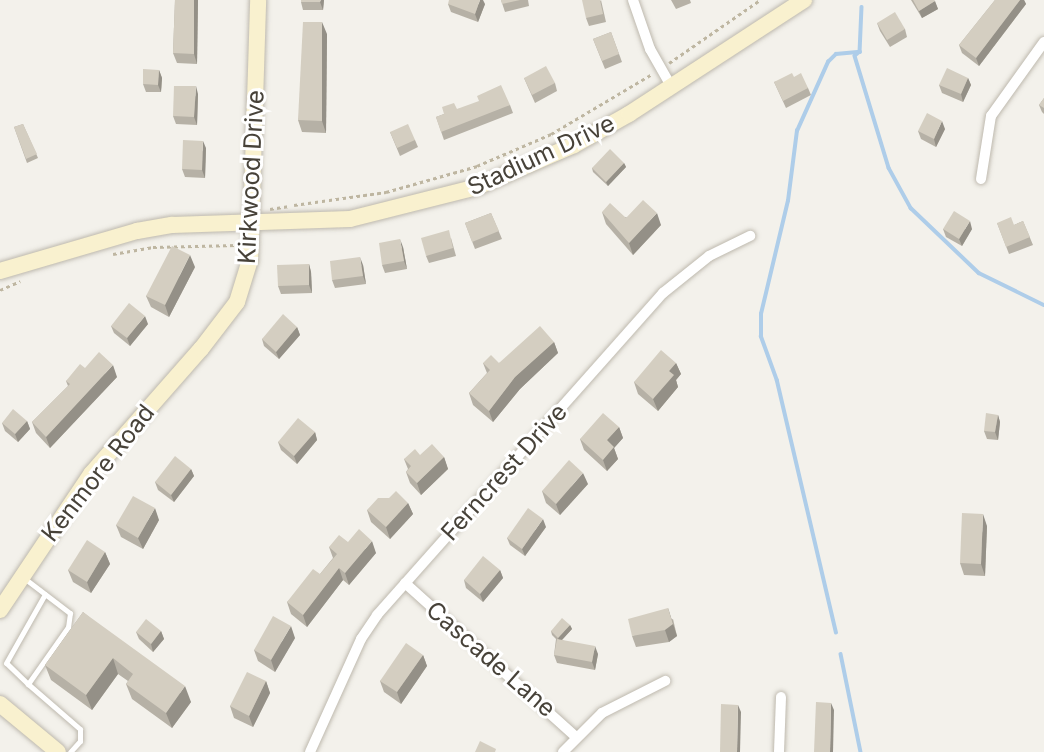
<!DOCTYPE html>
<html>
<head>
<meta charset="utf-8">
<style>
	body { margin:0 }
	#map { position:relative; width:1044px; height:752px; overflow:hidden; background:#f3f1eb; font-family:Inter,sans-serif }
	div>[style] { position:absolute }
	.stream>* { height:3.5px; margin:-1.75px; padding:0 1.75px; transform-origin:1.75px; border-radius:1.75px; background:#aecde9 }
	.path>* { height:2.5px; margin-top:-1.25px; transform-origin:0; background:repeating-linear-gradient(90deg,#beb6a1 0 3.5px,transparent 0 7px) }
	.roads { filter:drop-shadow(0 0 2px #beb9ae) drop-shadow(0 0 2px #beb9ae) }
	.lane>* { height:5px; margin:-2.5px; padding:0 2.5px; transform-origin:2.5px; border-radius:2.5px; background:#fff }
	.street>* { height:10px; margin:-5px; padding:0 5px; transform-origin:5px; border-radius:5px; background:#fff }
	.secondary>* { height:16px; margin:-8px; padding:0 8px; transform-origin:8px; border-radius:8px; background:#f9f1cf }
	.wall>* { inset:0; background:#b6b1a6 }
	.shaded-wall>* { inset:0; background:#949087 }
	.building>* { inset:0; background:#d4cec1 }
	span { translate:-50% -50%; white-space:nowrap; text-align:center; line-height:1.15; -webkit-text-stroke:6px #fff; paint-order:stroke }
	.street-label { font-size:24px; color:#474239 }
</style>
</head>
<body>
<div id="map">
	<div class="stream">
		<i style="left:862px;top:7px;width:45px;rotate:92.5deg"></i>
		<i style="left:860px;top:52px;width:6px;rotate:141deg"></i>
		<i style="left:855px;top:56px;width:117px;rotate:73.1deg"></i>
		<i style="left:889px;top:168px;width:46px;rotate:61.2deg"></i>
		<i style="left:911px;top:208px;width:94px;rotate:43.7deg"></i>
		<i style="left:979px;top:273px;width:72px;rotate:26.2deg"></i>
		<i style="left:836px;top:633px;width:259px;rotate:-103.2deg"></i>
		<i style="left:777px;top:381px;width:47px;rotate:-110deg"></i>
		<i style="left:761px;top:337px;width:23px;rotate:-90deg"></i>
		<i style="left:761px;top:314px;width:116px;rotate:-76.6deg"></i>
		<i style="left:788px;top:201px;width:71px;rotate:-82.7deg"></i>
		<i style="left:797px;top:131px;width:76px;rotate:-65.8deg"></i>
		<i style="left:828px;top:62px;width:11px;rotate:-45deg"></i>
		<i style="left:836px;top:54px;width:24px;rotate:-5deg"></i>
		<i style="left:841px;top:654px;width:100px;rotate:78.5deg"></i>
	</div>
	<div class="path">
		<i style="left:669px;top:63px;width:111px;rotate:-34.7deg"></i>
		<i style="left:294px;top:205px;width:93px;rotate:-8deg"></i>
		<i style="left:386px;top:192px;width:95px;rotate:-15.9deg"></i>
		<i style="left:477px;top:166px;width:81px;rotate:-23.4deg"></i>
		<i style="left:551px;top:134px;width:117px;rotate:-30.7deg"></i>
		<i style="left:270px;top:209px;width:18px;rotate:-9deg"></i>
		<i style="left:113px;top:254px;width:41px;rotate:-9.9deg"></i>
		<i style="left:153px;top:247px;width:84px;rotate:-1.4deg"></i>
		<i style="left:0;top:290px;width:22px;rotate:-24deg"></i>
	</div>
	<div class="roads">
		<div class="lane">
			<i style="left:24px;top:578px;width:58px;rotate:37.3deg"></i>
			<i style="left:70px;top:613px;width:14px;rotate:98deg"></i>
			<i style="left:68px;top:627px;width:70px;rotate:125.1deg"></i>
			<i style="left:28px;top:684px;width:69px;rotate:40.9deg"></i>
			<i style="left:80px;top:729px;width:12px;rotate:90deg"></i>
			<i style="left:80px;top:741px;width:15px;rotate:132deg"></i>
			<i style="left:28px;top:684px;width:30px;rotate:-136deg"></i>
			<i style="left:6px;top:663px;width:79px;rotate:-60.5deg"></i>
		</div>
		<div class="street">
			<i style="left:633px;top:0;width:52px;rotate:70.9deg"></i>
			<i style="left:650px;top:49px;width:43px;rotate:60.4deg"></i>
			<i style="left:981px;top:179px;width:64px;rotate:-81deg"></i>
			<i style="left:991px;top:116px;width:91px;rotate:-54.4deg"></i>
			<i style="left:405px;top:583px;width:229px;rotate:42deg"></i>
			<i style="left:310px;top:752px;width:124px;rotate:-65.7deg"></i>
			<i style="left:361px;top:639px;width:29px;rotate:-56deg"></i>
			<i style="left:377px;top:615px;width:431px;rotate:-48.4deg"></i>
			<i style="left:663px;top:293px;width:59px;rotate:-38.8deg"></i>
			<i style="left:709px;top:256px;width:46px;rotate:-26deg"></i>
			<i style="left:563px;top:752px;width:55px;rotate:-45deg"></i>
			<i style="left:602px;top:713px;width:71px;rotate:-26.9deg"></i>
			<i style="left:779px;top:752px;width:55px;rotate:-87.9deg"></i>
		</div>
		<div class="secondary">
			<i style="left:0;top:271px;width:143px;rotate:-16.3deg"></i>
			<i style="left:137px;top:231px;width:36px;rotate:-10deg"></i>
			<i style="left:172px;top:225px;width:178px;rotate:-1.9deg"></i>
			<i style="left:350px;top:219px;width:131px;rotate:-14.1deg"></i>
			<i style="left:477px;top:187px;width:106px;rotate:-23.4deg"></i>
			<i style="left:574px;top:145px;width:63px;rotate:-29.4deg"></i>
			<i style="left:629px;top:114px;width:209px;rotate:-33.1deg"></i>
			<i style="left:0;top:610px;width:164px;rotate:-56.2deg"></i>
			<i style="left:91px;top:474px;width:167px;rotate:-48.7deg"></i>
			<i style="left:201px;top:349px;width:59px;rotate:-52.5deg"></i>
			<i style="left:237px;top:302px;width:44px;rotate:-72.8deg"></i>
			<i style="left:250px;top:260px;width:260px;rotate:-88.2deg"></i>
			<i style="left:0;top:704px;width:75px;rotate:39.6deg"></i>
		</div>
	</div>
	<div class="wall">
		<i style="clip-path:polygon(175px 0,198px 0,197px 64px,177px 63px,173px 53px)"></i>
		<i style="clip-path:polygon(324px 0,323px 10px,303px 10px,301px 2px)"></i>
		<i style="clip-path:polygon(501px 0,528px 0,529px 6px,505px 12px)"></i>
		<i style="clip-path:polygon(601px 0,606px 22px,589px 26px,586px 18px)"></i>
		<i style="clip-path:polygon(671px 0,690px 0,691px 3px,676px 9px)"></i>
		<i style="clip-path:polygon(911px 0,934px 0,938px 9px,922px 18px)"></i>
		<i style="clip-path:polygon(995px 0,1024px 0,1026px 4px,979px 66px,962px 53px,959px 45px)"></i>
		<i style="clip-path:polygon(448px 4px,485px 4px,478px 22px,451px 12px)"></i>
		<i style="clip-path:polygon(877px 23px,905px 29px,907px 37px,890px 47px,880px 31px)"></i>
		<i style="clip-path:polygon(611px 32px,622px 62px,605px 69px,593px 39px)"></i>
		<i style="clip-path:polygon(327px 34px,326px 133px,302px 132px,298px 120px)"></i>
		<i style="clip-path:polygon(159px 70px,162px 78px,161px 92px,146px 92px,143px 84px)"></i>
		<i style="clip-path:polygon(794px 77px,808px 88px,811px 95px,786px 108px,774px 82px)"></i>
		<i style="clip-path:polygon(524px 78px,555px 83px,557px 91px,535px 103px)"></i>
		<i style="clip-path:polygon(968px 78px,971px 85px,963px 102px,942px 93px,939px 85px)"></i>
		<i style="clip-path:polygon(198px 94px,197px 125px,176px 124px,173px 116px)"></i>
		<i style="clip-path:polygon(1044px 98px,1044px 114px,1042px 112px,1039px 105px)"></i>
		<i style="clip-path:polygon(510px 105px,513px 113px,444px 140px,436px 117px,457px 109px)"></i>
		<i style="clip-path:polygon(23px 124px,38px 158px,27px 163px,14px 127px)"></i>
		<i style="clip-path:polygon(945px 129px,936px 147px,921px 139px,918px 131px)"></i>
		<i style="clip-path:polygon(390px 132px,415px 140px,418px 147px,400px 156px)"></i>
		<i style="clip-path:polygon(206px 148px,205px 178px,185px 177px,182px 169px)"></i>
		<i style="clip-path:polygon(624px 163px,626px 167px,608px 186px,593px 172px,592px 168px)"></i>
		<i style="clip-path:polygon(602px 212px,661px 225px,633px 255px,606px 224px)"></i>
		<i style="clip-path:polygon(491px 213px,502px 239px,475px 249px,465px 223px)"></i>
		<i style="clip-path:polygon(1023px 221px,1033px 245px,1009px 254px,997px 223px,1014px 225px)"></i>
		<i style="clip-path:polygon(943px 229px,972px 229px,962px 246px,946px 237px)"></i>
		<i style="clip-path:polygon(451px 238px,456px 256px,429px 263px,426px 256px)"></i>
		<i style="clip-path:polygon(403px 247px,407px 269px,385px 273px,382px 265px)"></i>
		<i style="clip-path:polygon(309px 264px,311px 272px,312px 293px,281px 294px,278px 286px)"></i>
		<i style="clip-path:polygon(363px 265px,366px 284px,335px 288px,332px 280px)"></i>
		<i style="clip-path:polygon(195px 267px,169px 317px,151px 307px,146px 296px)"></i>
		<i style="clip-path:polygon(148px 324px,130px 346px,114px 333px,111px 326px)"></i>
		<i style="clip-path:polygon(297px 327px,300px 335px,279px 359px,264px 346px,262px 339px)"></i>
		<i style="clip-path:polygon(554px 342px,558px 353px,520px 389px,493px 422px,473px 405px,469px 393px,487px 373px,483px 363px,499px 363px)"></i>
		<i style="clip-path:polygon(676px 363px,681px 374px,676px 380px,678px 387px,658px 411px,638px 394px,634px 382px)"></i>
		<i style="clip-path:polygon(85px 368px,117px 377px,50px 448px,36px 433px,32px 422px,68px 386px,66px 381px)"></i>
		<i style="clip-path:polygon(998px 415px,1000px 422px,998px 440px,987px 439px,984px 431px)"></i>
		<i style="clip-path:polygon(27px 421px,30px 429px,18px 442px,5px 431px,2px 423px)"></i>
		<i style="clip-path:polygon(619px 427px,623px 438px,614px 448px,618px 459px,607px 471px,584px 450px,580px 439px)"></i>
		<i style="clip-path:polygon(315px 432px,317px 440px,297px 464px,281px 450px,278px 442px)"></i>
		<i style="clip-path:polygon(420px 455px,444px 457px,448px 469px,421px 495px,410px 483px,406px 472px,408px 469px,404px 459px)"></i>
		<i style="clip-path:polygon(191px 469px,194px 476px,174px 502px,158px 490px,155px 482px)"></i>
		<i style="clip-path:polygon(588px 484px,560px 515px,546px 503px,542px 491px)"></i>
		<i style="clip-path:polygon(408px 503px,413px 514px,390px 539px,371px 522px,367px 510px)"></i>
		<i style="clip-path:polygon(159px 520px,143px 549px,121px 537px,116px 525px)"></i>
		<i style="clip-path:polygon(987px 526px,985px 576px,964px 575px,960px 563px)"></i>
		<i style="clip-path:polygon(546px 527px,525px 556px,510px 545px,507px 538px)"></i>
		<i style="clip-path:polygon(348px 542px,376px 553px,349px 585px,343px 580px,307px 627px,291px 614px,287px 602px,320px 574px,333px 558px,329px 547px)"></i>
		<i style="clip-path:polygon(105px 552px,110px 564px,91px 593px,73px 582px,68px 570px)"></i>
		<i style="clip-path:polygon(500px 570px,503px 578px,483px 602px,466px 588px,464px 580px)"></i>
		<i style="clip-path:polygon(83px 612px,191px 702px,172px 728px,132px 699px,126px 684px,128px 681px,118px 674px,92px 710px,51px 680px,45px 665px)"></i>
		<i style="clip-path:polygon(673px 619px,677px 636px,669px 642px,636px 647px,632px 636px)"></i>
		<i style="clip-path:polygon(570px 625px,572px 629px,562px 640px,598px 654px,595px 670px,557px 663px,554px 655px,556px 639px,552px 635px,551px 631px)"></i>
		<i style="clip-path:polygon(161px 631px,164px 639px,153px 652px,139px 639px,136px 632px)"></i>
		<i style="clip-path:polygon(295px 638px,275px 672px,258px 661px,254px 650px)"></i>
		<i style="clip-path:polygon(423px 655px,427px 666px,401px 704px,384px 692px,380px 681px)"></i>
		<i style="clip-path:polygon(266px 681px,270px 693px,253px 727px,234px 718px,230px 706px)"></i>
	</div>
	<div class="shaded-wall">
		<i style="clip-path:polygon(194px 0,198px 0,197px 64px,194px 54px)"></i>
		<i style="clip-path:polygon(321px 0,324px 0,323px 10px,320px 2px)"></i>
		<i style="clip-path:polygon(480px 0,483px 0,485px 4px,478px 22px,475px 14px)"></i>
		<i style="clip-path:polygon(1020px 0,1024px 0,1026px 4px,979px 66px,976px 58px)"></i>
		<i style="clip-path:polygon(935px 1px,938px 9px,922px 18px,919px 11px)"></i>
		<i style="clip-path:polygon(322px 22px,327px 34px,326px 133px,322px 121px)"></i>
		<i style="clip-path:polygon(159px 70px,162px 78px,161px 92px,158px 85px)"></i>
		<i style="clip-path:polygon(968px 78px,971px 85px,963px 102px,961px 94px)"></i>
		<i style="clip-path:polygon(196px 86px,198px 94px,197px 125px,194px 117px)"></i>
		<i style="clip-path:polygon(942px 121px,945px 129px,936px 147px,934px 139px)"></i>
		<i style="clip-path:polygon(203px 141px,206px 148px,205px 178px,202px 170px)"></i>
		<i style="clip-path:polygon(624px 163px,626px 167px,608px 186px,606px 182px)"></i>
		<i style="clip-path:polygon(657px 213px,661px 225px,633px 255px,629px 243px)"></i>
		<i style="clip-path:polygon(970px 221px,972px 229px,962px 246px,959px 239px)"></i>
		<i style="clip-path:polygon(400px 239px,403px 247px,407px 269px,404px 261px)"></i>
		<i style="clip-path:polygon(190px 255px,195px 267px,169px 317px,165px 305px)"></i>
		<i style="clip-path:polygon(360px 257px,363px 265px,366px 284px,363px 276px)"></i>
		<i style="clip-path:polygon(309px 264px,311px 272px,312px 293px,309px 285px)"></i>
		<i style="clip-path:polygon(145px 316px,148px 324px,130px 346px,127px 338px)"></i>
		<i style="clip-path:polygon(297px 327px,300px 335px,279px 359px,276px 352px)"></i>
		<i style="clip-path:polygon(554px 342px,558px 353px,520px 389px,493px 422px,489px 411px,515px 377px)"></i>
		<i style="clip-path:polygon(676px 363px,681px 374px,676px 380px,678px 387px,658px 411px,653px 399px,669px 371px)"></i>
		<i style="clip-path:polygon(113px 365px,117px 377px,50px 448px,46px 437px)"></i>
		<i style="clip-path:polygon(998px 415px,1000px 422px,998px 440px,995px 432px)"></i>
		<i style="clip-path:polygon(27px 421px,30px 429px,18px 442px,15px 434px)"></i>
		<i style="clip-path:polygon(619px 427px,623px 438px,614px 448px,618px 459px,607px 471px,603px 460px,607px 440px)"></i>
		<i style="clip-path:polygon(315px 432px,317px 440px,297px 464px,294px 456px)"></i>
		<i style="clip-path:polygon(444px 457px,448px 469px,421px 495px,417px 483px)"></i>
		<i style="clip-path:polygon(191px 469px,194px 476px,174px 502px,171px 495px)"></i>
		<i style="clip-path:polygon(583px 473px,588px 484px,560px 515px,556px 504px)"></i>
		<i style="clip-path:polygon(408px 503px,413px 514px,390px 539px,386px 527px)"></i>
		<i style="clip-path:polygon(155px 508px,159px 520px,143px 549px,138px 538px)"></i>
		<i style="clip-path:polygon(983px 514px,987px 526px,985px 576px,981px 564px)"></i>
		<i style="clip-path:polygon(543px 519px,546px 527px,525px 556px,522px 549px)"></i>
		<i style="clip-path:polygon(372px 541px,376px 553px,349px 585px,345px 573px)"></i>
		<i style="clip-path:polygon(105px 552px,110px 564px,91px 593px,87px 582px)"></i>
		<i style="clip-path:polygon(339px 568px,343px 580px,307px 627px,303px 615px)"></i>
		<i style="clip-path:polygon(500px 570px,503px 578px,483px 602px,480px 594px)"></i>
		<i style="clip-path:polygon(668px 608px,677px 636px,669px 642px,665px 630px)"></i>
		<i style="clip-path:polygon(570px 625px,572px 629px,560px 642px,558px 638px)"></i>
		<i style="clip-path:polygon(291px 626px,295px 638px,275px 672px,271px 660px)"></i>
		<i style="clip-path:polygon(161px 631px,164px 639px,153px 652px,151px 644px)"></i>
		<i style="clip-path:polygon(595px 646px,598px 654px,595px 670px,592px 662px)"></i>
		<i style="clip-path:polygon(423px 655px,427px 666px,401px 704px,397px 692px)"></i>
		<i style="clip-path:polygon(113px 658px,118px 674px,92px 710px,86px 695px)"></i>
		<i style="clip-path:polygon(266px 681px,270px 693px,253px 727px,249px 716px)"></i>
		<i style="clip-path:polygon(185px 686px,191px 702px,172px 728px,166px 713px)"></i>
		<i style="clip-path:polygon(831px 703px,834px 710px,833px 752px,830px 752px)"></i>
		<i style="clip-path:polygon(738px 705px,741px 712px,740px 752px,737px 752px)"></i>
	</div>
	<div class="building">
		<i style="clip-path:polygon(175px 0,194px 0,194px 54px,173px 53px)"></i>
		<i style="clip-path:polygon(301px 0,321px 0,320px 2px,301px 2px)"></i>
		<i style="clip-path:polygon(449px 0,480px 0,475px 14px,448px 4px)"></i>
		<i style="clip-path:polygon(501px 0,520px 0,502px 4px)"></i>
		<i style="clip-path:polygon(582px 0,600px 0,603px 14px,586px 18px)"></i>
		<i style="clip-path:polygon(913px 0,934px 0,935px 1px,919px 11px)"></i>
		<i style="clip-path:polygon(995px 0,1020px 0,976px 58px,959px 45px)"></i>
		<i style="clip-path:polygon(895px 12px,905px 29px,887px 40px,877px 23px)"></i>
		<i style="clip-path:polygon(303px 22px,322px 22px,322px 121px,298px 120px)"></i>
		<i style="clip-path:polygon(611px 32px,619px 54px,602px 61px,593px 39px)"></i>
		<i style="clip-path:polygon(546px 66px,555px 83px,532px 95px,524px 78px)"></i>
		<i style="clip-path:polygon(947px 68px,968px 78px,961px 94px,939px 85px)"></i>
		<i style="clip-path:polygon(143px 69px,159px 70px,158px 85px,143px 84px)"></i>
		<i style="clip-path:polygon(792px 73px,794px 77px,801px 73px,808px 88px,783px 101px,774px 82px)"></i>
		<i style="clip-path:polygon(501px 85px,510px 105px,441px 132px,436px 117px,444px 114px,442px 107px,454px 103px,457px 109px,479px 101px,477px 96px)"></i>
		<i style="clip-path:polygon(174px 86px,196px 86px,194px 117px,173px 116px)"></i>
		<i style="clip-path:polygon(1044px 98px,1044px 108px,1039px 105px)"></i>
		<i style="clip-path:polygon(927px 113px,942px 121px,934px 139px,918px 131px)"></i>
		<i style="clip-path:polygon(23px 124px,37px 154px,26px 159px,14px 127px)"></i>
		<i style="clip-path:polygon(408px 124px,415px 140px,397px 148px,390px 132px)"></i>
		<i style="clip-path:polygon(183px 140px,203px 141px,202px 170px,182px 169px)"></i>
		<i style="clip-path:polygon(610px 149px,624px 163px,606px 182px,592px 168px)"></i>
		<i style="clip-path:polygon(643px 200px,657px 213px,629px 243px,602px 212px,610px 203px,626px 218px)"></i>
		<i style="clip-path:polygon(954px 211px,970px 221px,959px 239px,943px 229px)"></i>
		<i style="clip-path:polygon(491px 213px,499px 231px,472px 242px,465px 223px)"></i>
		<i style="clip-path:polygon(1011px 217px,1014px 225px,1023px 221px,1030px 237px,1006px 247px,997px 223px)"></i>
		<i style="clip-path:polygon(449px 230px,453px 248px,426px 256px,421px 238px)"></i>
		<i style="clip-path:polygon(400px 239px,404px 261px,382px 265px,379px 243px)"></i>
		<i style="clip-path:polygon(172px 246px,190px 255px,165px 305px,146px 296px)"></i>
		<i style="clip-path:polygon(360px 257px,363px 276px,332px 280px,330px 261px)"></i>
		<i style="clip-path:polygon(309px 264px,309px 285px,278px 286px,277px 265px)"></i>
		<i style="clip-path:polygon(129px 303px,145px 316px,127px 338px,111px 326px)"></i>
		<i style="clip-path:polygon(283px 314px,297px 327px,276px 352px,262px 339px)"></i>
		<i style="clip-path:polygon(540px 326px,554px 342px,515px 377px,489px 411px,469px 393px,490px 370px,483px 363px,491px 355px,499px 363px)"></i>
		<i style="clip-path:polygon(661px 350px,676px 363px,669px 371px,674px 375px,653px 399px,634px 382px)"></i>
		<i style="clip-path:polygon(99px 352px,113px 365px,46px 437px,32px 422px,70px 384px,66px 381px,80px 364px,85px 368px)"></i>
		<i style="clip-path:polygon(13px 409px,27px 421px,15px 434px,2px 423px)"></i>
		<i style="clip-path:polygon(603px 413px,619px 427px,607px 440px,614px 447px,603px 460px,580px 439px)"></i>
		<i style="clip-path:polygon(986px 413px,998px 415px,995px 432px,984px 431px)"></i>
		<i style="clip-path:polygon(298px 418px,315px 432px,294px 456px,278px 442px)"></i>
		<i style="clip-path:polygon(432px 444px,444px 457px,417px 483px,406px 472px,411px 466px,404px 459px,415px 449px,420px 455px)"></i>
		<i style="clip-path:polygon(175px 456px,191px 469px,171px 495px,155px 482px)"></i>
		<i style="clip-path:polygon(569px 460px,583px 473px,556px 504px,542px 491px)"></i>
		<i style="clip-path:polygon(396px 491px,408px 503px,386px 527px,367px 510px,378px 498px,389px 498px)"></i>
		<i style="clip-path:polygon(133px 496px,155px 508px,138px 538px,116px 525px)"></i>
		<i style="clip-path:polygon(528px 508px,543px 519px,522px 549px,507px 538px)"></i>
		<i style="clip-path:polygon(962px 513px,983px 514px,981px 564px,960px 563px)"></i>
		<i style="clip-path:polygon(359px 529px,372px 541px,345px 573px,339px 568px,303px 615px,287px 602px,313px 569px,320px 574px,337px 554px,329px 547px,339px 535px,348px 542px)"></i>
		<i style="clip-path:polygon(87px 540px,105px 552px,87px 582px,68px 570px)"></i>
		<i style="clip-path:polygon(483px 556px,500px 570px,480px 594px,464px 580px)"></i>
		<i style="clip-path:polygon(668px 608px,673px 624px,665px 630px,632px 636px,628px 619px)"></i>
		<i style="clip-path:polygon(83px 612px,185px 686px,166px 713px,126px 684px,133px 674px,113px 658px,86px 695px,45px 665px)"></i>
		<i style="clip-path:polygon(273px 616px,291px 626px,271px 660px,254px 650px)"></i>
		<i style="clip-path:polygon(562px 618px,570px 625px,558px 638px,551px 631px)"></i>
		<i style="clip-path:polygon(146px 619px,161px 631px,151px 644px,136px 632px)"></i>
		<i style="clip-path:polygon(557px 639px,595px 646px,592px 662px,554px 655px)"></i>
		<i style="clip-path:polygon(406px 643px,423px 655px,397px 692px,380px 681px)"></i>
		<i style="clip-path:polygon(247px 672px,266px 681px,249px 716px,230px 706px)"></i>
		<i style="clip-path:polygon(816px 702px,831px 703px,830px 752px,814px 752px)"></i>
		<i style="clip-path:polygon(721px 704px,738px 705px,737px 752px,720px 752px)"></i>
		<i style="clip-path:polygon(480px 741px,496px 749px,495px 752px,475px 752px)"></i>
	</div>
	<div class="street-label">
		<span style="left:541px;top:155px;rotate:-25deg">Stadium Drive</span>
		<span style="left:251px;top:177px;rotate:-87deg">Kirkwood Drive</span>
		<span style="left:504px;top:472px;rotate:-48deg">Ferncrest Drive</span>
		<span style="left:98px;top:473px;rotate:-52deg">Kenmore Road</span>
		<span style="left:491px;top:659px;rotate:41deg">Cascade Lane</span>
	</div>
</div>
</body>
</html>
